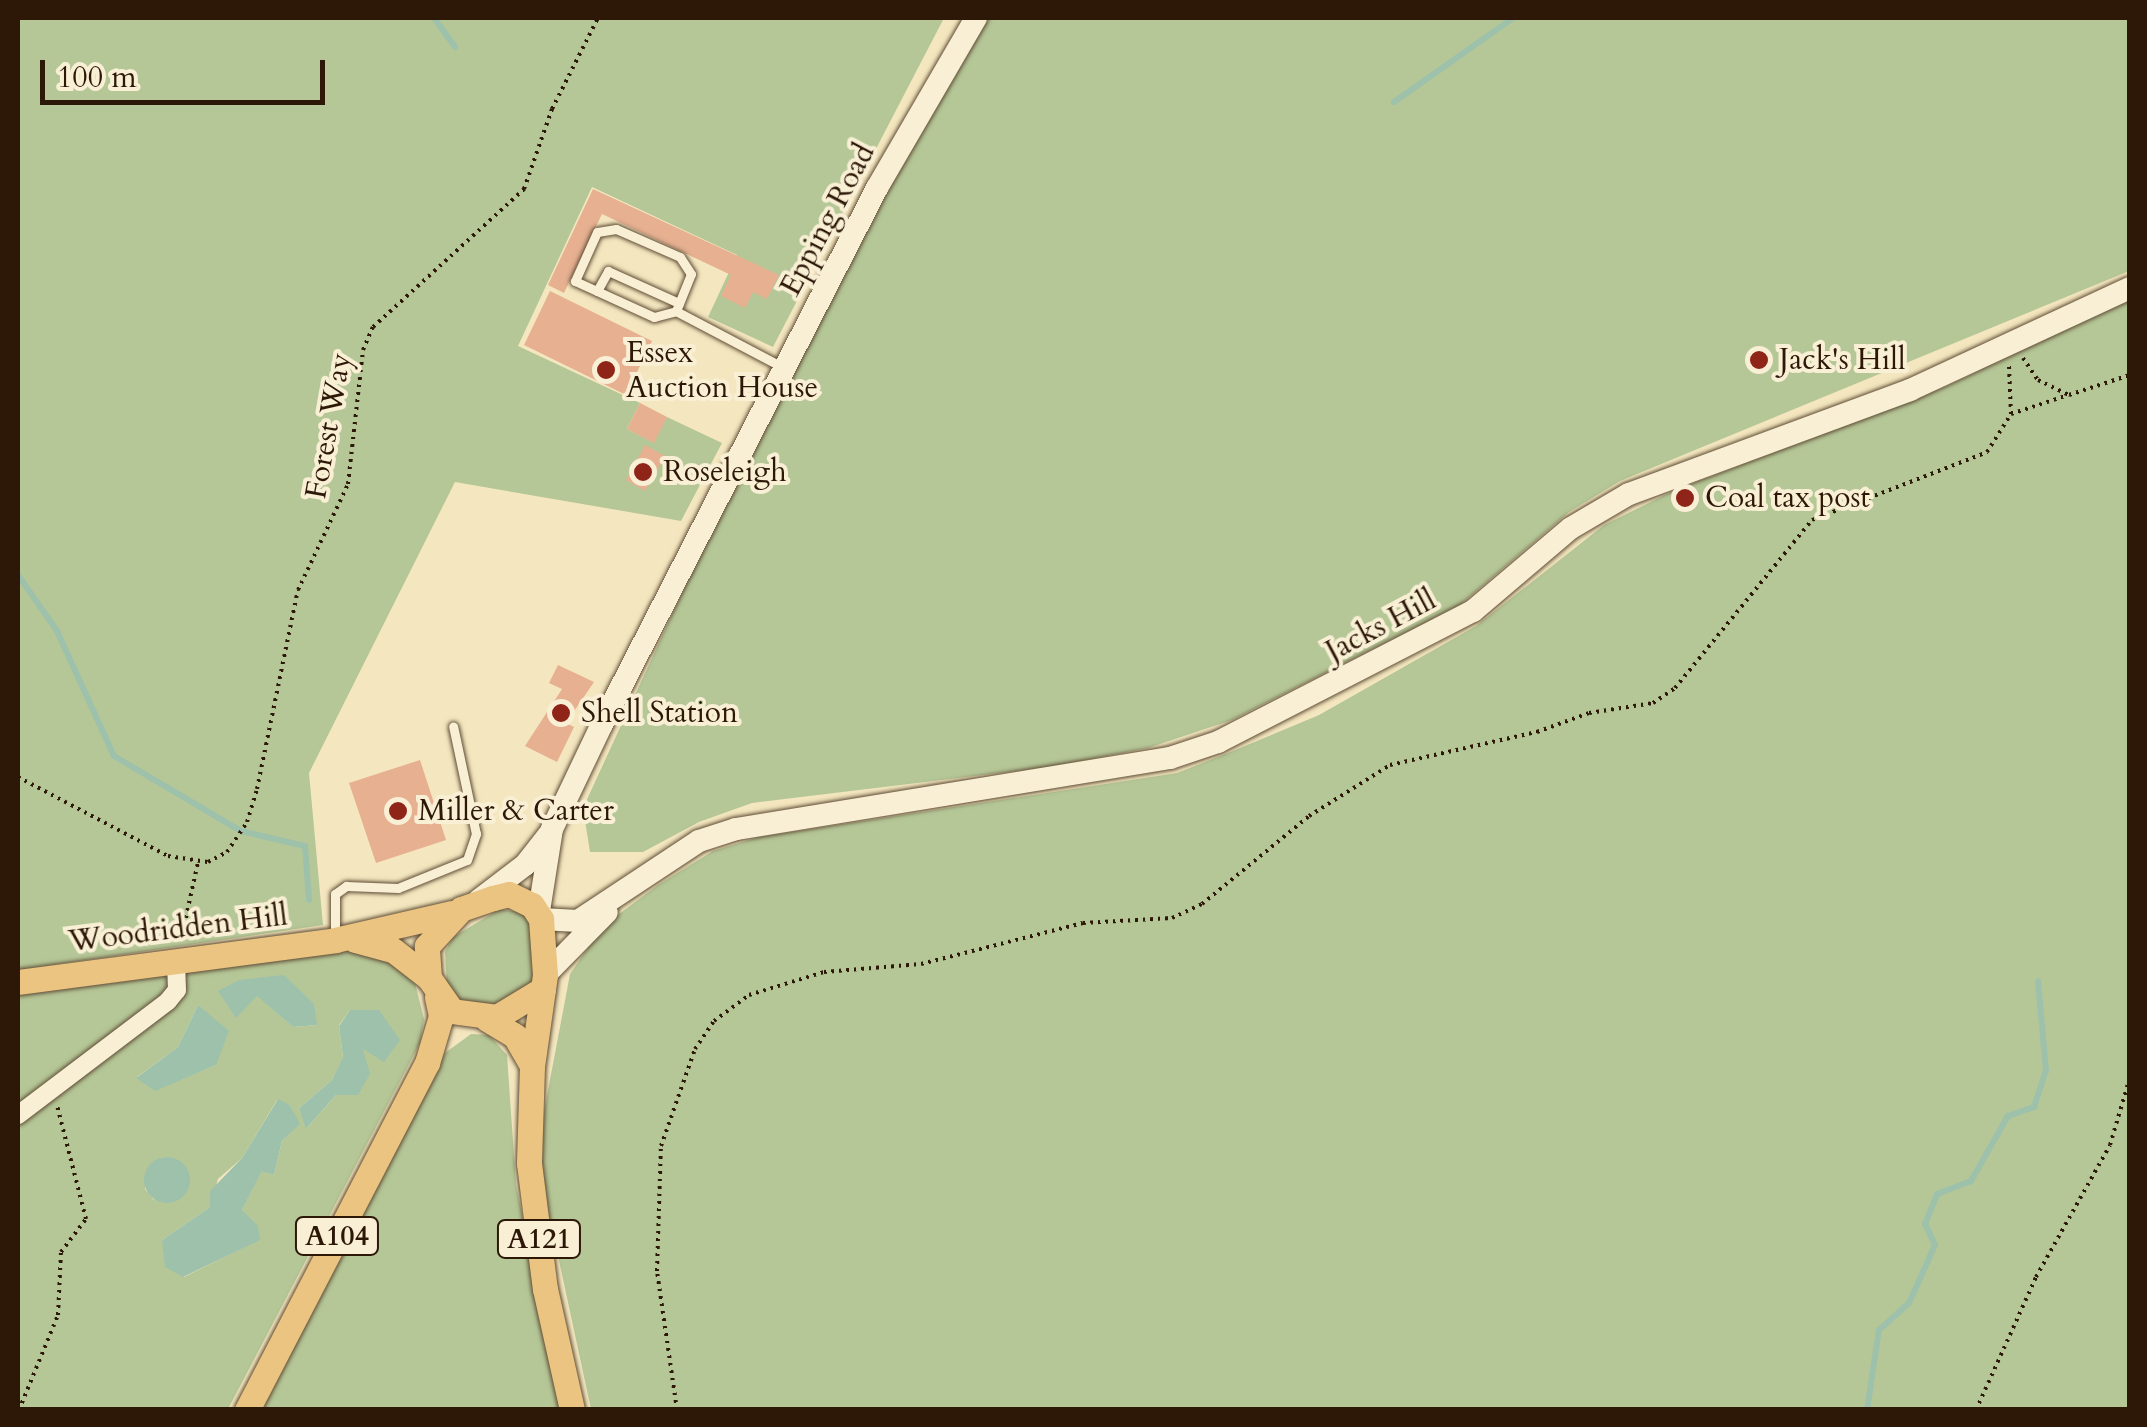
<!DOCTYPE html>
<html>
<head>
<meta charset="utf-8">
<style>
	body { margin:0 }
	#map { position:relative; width:2147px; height:1427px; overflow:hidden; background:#f4e7bf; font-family:Cardo,serif }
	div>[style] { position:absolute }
	.green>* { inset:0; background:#b5c797 }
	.water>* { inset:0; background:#9dc1ab }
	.round { border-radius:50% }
	.stream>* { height:6px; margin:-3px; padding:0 3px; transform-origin:3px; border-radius:3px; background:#9dc1ab }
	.building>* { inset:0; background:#e6b091 }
	.path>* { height:4px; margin-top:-2px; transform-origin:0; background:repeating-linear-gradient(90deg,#2d1807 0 2.5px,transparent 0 7.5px) }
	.roads { filter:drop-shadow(0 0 2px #5f4c35) drop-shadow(0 0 2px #5f4c35) }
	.lane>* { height:9px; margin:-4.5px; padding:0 4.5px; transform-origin:4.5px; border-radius:4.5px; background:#f8efd5 }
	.street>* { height:18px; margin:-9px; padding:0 9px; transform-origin:9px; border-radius:9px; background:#f8efd5 }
	.secondary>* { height:22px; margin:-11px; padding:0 11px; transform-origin:11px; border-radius:11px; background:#f8efd5 }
	.primary>* { height:25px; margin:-12.5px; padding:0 12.5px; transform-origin:12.5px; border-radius:12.5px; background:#eac480 }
	.dots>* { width:28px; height:28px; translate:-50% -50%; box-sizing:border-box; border:5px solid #f8efd5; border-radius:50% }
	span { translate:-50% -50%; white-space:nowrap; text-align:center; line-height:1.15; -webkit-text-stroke:8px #f8efd5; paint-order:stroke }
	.shield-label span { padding:2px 8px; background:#f8efd5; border:2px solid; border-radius:8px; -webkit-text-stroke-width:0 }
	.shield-label { font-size:28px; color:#2d1807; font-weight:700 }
	.street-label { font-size:30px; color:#2d1807 }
	.poi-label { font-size:30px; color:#2d1807 }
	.left { translate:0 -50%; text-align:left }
	.frame { position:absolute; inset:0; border:20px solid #2d1807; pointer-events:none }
	.scale { position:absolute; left:40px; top:60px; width:285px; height:45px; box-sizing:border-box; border:5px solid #2d1807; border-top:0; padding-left:12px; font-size:30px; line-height:35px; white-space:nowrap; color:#2d1807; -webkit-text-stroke:8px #f8efd5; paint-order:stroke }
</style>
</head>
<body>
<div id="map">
	<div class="green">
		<i style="clip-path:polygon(18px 18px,944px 18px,773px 347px,708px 317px,737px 255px,592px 187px,518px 346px,640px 403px,627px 429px,653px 442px,667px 417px,722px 443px,681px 521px,455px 482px,309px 773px,323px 925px,18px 970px)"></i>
		<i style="clip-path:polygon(988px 18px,2129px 18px,2129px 271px,1620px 481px,1569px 512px,1460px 605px,1232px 720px,1148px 748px,1049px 767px,752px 803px,699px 822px,643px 852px,590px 852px,583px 808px,723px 504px,941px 89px)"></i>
		<i style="clip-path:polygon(2129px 299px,2129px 1409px,591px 1409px,536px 1154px,570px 974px,603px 926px,658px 885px,713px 851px,759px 837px,1177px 773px,1228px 753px,1319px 715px,1476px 626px,1604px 525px,1673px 491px,1945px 387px)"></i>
		<i style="clip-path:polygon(500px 909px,524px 913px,532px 921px,539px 974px,520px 1003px,471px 1014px,447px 986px,445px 952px,453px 937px)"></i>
		<i style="clip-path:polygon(evenodd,360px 947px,412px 971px,424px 1019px,420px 1043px,228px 1409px,18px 1410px,18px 987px,360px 947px,257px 995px,317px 1025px,293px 1027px,257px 995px,360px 947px,198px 1005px,216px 1065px,155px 1090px,137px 1077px,178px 1047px,198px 1005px,360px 947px,350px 1010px,358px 1095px,336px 1095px,307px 1128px,299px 1108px,332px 1080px,343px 1058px,339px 1025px,350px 1010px,360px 947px,277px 1100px,290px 1105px,299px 1124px,282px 1141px,274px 1175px,262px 1170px,242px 1210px,259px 1240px,184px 1277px,162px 1240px,210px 1207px,218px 1179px,242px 1158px,277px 1100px,360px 947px,164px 1157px,154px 1200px,145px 1189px,152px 1163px,164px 1157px)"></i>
		<i style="clip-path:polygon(471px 1034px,489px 1035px,507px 1055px,516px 1185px,563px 1409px,258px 1410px,445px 1053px)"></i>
	</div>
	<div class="water">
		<i style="clip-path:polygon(284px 975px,314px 1004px,317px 1025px,293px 1027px,257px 996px,236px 1018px,218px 991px,239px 980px)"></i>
		<i style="clip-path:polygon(198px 1005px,229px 1031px,216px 1065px,155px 1091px,136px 1078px,178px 1047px)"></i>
		<i style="clip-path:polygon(350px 1010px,379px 1010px,400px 1040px,384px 1062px,363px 1049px,370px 1074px,358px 1095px,336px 1095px,306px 1129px,299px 1108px,332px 1080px,343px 1057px,339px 1026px)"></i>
		<i style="clip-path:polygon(278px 1099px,290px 1105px,300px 1124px,282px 1141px,274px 1175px,262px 1171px,242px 1210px,258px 1226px,260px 1240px,183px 1277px,165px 1267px,162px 1240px,210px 1207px,210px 1191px,242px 1158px)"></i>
		<i class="round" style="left:144px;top:1157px;width:46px;height:46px"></i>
	</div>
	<div class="stream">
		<i style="left:434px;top:18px;width:36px;rotate:54deg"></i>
		<i style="left:1394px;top:102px;width:146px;rotate:-35.2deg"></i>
		<i style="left:18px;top:575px;width:68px;rotate:55.1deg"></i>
		<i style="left:57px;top:631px;width:137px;rotate:65.5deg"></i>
		<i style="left:114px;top:756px;width:147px;rotate:30.6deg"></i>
		<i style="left:241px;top:831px;width:66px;rotate:13.2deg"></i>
		<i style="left:305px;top:846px;width:54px;rotate:85.8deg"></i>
		<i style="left:1867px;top:1410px;width:81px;rotate:-81.5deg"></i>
		<i style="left:1879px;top:1330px;width:40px;rotate:-42deg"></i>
		<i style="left:1909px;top:1303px;width:64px;rotate:-65.9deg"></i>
		<i style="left:1935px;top:1245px;width:23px;rotate:-115deg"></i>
		<i style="left:1925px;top:1224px;width:32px;rotate:-68deg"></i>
		<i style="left:1937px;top:1194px;width:36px;rotate:-21deg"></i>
		<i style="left:1971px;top:1181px;width:75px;rotate:-60.4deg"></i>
		<i style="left:2008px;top:1116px;width:28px;rotate:-19deg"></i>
		<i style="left:2034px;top:1107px;width:38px;rotate:-72deg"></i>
		<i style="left:2046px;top:1071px;width:90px;rotate:-95.1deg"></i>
	</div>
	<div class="building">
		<i style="clip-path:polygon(593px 189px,779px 275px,767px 299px,753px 292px,745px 308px,721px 296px,731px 275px,602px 214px,564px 293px,548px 285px)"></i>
		<i style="clip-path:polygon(550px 291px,652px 341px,626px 395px,524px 345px)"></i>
		<i style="clip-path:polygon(640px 403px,667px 417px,654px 443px,627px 429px)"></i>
		<i style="clip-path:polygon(645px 445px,665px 456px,645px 491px,626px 480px)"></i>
		<i style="clip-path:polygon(558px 665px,594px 682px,566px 723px,574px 727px,557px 762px,525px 746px,562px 689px,549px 683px)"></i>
		<i style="clip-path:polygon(420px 760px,446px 840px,376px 863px,349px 783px)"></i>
	</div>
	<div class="path">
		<i style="left:2023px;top:358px;width:27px;rotate:56deg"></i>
		<i style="left:2038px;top:380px;width:34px;rotate:26deg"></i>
		<i style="left:2069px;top:395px;width:64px;rotate:-18.2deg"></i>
		<i style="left:2011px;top:414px;width:60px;rotate:-18.4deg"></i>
		<i style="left:18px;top:777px;width:170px;rotate:27.8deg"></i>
		<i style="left:168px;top:856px;width:40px;rotate:8.5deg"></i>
		<i style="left:208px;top:862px;width:21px;rotate:-28deg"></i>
		<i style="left:227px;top:852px;width:36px;rotate:-56deg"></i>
		<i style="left:247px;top:822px;width:34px;rotate:-73deg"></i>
		<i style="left:257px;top:789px;width:203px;rotate:-78.4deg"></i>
		<i style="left:298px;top:590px;width:117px;rotate:-64.7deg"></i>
		<i style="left:348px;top:484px;width:135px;rotate:-83.6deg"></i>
		<i style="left:363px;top:350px;width:25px;rotate:-67deg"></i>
		<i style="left:373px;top:327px;width:205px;rotate:-42.4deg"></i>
		<i style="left:524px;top:189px;width:85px;rotate:-70.7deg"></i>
		<i style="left:552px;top:109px;width:102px;rotate:-63.2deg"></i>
		<i style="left:181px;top:940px;width:80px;rotate:-77.7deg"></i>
		<i style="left:19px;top:1410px;width:103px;rotate:-67.7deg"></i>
		<i style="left:58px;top:1315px;width:63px;rotate:-87.3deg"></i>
		<i style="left:61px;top:1252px;width:41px;rotate:-52.9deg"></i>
		<i style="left:86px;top:1219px;width:118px;rotate:-104.3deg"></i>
		<i style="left:677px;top:1410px;width:140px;rotate:-98.2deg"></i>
		<i style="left:657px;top:1271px;width:125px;rotate:-88.2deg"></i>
		<i style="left:661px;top:1146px;width:103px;rotate:-70.7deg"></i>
		<i style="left:695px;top:1049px;width:34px;rotate:-56deg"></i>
		<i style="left:714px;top:1021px;width:44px;rotate:-36.6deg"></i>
		<i style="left:749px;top:995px;width:78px;rotate:-17deg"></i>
		<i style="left:824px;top:972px;width:97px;rotate:-4.7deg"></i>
		<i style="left:921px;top:964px;width:167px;rotate:-14.2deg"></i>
		<i style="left:1083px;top:923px;width:89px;rotate:-3.2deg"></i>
		<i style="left:1172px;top:918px;width:33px;rotate:-25deg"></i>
		<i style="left:1202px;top:904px;width:139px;rotate:-39.4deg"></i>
		<i style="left:1309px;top:816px;width:96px;rotate:-32.2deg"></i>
		<i style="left:1390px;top:765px;width:151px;rotate:-12.7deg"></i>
		<i style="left:1537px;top:732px;width:55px;rotate:-20.1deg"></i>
		<i style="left:1589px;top:713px;width:65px;rotate:-8.9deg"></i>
		<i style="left:1653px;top:703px;width:27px;rotate:-34deg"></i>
		<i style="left:1675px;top:688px;width:217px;rotate:-50.8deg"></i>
		<i style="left:1812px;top:520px;width:188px;rotate:-21.2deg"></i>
		<i style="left:1987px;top:452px;width:45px;rotate:-57.7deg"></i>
		<i style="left:2011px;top:414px;width:48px;rotate:-92.4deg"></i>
		<i style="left:1976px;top:1410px;width:146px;rotate:-65.7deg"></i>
		<i style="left:2036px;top:1277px;width:151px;rotate:-60.7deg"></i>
		<i style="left:2110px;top:1145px;width:71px;rotate:-73.6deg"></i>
	</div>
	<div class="roads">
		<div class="lane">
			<i style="left:597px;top:291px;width:23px;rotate:-61deg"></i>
			<i style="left:608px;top:271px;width:78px;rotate:24.3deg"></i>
			<i style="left:676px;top:311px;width:40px;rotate:-68deg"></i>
			<i style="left:691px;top:274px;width:20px;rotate:-123deg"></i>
			<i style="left:680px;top:257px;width:70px;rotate:-156.4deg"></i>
			<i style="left:616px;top:229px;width:19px;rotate:171deg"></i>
			<i style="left:597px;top:232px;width:54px;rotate:114.2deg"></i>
			<i style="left:575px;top:281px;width:87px;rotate:24.5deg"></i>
			<i style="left:654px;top:317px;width:23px;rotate:-15deg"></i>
			<i style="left:676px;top:311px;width:120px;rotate:27.8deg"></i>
			<i style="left:335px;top:938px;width:44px;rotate:-90deg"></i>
			<i style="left:335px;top:894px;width:14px;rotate:-36deg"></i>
			<i style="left:346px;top:886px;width:52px;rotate:2.2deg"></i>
			<i style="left:398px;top:888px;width:74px;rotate:-22.1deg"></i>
			<i style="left:467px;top:860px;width:28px;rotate:-71deg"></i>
			<i style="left:476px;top:834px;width:110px;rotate:-102deg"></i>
		</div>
		<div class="street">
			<i style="left:18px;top:1115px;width:188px;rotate:-37.2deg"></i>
			<i style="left:168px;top:1001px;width:14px;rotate:-51deg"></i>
			<i style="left:177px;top:990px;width:25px;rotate:-92deg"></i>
		</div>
		<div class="secondary">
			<i style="left:479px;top:900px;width:58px;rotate:-37.3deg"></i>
			<i style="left:525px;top:865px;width:41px;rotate:-52deg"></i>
			<i style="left:539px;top:911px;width:83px;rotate:-81deg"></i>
			<i style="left:552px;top:829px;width:116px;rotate:-64.5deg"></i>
			<i style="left:602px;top:724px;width:602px;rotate:-62.84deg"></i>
			<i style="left:877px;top:188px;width:197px;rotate:-59.8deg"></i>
			<i style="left:541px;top:919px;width:37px;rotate:3deg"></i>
			<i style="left:578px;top:921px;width:145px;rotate:-33.5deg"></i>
			<i style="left:699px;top:841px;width:39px;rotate:-18deg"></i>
			<i style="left:736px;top:829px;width:440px;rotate:-9.3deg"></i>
			<i style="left:1170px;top:758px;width:51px;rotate:-18.4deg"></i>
			<i style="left:1218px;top:742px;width:287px;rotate:-27.2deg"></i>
			<i style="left:1473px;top:611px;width:128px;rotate:-40.3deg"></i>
			<i style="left:1571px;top:528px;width:67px;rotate:-30.4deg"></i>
			<i style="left:1629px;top:494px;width:300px;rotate:-20.3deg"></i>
			<i style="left:1910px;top:390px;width:242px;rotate:-24.9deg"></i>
			<i style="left:545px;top:975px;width:88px;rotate:-45.5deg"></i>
		</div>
		<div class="primary">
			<i style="left:355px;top:940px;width:39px;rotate:15deg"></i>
			<i style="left:393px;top:950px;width:46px;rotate:37.9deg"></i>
			<i style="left:18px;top:982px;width:320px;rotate:-7.5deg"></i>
			<i style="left:335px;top:940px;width:120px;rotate:-13deg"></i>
			<i style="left:543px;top:989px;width:54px;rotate:148.7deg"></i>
			<i style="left:497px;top:1017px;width:45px;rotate:-172.4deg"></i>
			<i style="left:452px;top:1011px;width:40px;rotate:-124.9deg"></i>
			<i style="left:429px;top:978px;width:32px;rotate:-94deg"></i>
			<i style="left:427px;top:946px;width:50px;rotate:-47.4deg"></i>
			<i style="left:461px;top:909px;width:34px;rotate:-19deg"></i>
			<i style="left:493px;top:898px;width:16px;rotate:-14deg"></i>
			<i style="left:509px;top:894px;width:25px;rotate:26deg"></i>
			<i style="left:532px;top:905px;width:17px;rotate:57deg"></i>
			<i style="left:541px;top:919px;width:56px;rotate:85.9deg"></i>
			<i style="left:545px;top:975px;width:92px;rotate:98.1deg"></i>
			<i style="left:532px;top:1066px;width:97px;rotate:91.8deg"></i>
			<i style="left:529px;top:1163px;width:127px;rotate:82.8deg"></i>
			<i style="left:545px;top:1289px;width:124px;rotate:77.4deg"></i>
			<i style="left:487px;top:1019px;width:33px;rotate:31deg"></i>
			<i style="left:515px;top:1036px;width:34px;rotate:60deg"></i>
			<i style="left:247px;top:1410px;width:391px;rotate:-62.6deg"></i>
			<i style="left:427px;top:1063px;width:49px;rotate:-73.4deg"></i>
			<i style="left:441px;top:1016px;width:19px;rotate:-102deg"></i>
		</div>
	</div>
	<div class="dots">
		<i style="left:1759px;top:360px;background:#8f2418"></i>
		<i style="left:606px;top:370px;background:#8f2418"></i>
		<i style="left:643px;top:472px;background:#8f2418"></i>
		<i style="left:1685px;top:498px;background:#8f2418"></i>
		<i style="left:561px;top:713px;background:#8f2418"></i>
		<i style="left:398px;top:811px;background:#8f2418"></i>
	</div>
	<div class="shield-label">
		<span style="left:337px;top:1236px">A104</span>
		<span style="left:539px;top:1239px">A121</span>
	</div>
	<div class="street-label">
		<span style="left:828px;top:220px;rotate:-62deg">Epping Road</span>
		<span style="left:329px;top:426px;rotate:-80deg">Forest Way</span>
		<span style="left:1381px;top:626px;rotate:-28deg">Jacks Hill</span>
		<span style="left:178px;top:929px;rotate:-7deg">Woodridden Hill</span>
	</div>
	<div class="poi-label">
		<span class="left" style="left:626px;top:370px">Essex<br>Auction House</span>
		<span class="left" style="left:1779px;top:360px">Jack's Hill</span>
		<span class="left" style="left:663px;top:472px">Roseleigh</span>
		<span class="left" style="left:1705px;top:498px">Coal tax post</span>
		<span class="left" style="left:581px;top:713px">Shell Station</span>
		<span class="left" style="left:418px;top:811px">Miller &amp; Carter</span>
	</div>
	<div class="frame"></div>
	<div class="scale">100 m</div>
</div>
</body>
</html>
